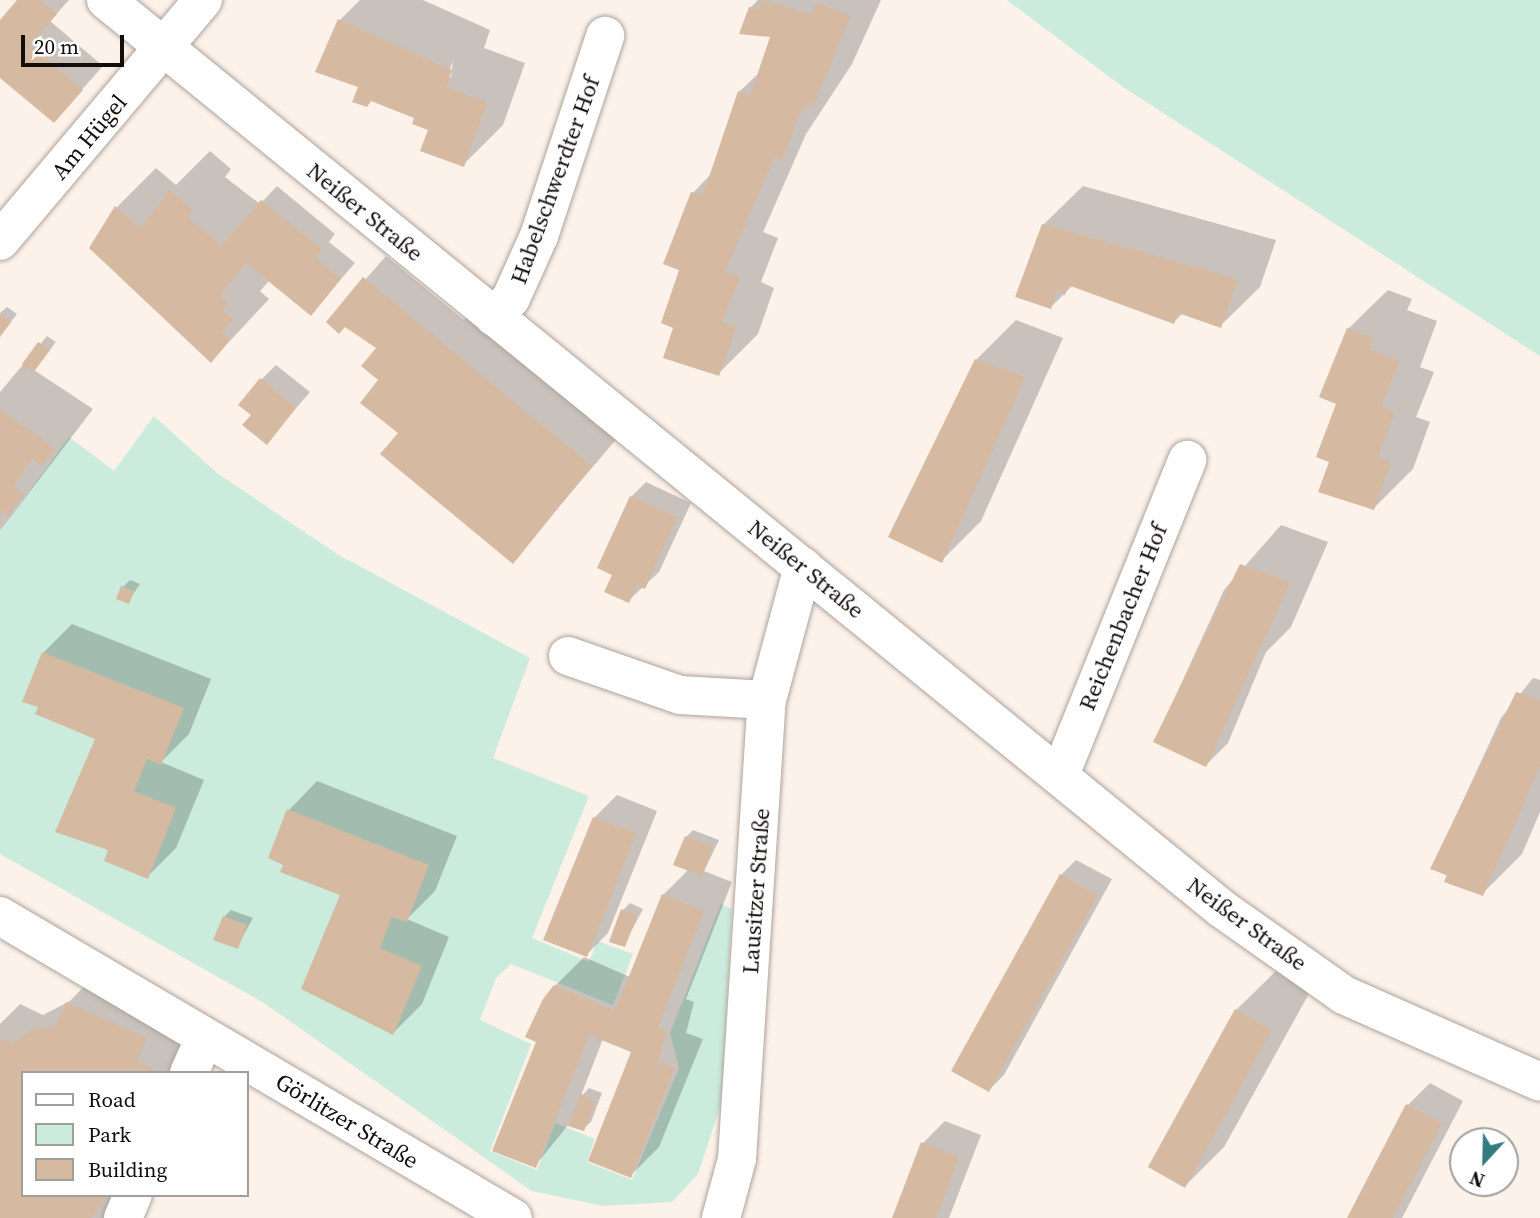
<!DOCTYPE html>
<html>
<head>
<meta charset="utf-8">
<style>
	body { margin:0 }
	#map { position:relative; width:1540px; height:1218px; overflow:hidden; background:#fcf2ea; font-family:"Source Serif 4",serif }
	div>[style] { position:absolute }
	.green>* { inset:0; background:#cbebdc }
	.shadow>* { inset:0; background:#0003 }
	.building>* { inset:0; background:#d5baa1 }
	.roads { filter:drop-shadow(0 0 2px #ada39b) drop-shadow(0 0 2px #ada39b) }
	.minor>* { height:38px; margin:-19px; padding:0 19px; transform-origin:19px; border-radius:19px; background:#fff }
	span { translate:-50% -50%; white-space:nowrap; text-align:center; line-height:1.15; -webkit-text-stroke:5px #fff; paint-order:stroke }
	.street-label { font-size:23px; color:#110e0b }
	.legend { position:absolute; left:21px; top:1071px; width:228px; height:126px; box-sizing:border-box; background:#fff; border:2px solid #a09f9d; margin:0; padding:9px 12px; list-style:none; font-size:21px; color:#110e0b }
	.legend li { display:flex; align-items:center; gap:14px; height:35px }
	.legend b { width:35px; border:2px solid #a09f9d }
	.north { position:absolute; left:1449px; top:1127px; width:70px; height:70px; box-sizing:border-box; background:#fff; border:2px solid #a09f9d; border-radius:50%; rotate:202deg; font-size:19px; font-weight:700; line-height:28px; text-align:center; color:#110e0b }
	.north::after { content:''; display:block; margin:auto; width:24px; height:32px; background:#327b7e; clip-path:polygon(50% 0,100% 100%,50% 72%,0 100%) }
	.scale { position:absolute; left:21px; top:35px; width:103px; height:32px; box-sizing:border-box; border:4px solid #110e0b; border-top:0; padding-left:9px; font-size:21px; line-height:24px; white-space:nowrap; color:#110e0b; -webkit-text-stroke:5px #fff; paint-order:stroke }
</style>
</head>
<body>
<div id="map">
	<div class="green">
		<i style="clip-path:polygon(1007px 0,1540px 0,1540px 356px,1123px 87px)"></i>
		<i style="clip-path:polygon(154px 416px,217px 473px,337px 554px,530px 658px,493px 758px,589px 796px,532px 938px,589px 962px,597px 941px,633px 954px,613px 1005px,511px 964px,496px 978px,480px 1020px,531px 1044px,490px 1151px,537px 1170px,555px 1123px,595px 1139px,587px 1162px,632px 1180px,679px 1068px,670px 1033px,721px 904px,732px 909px,722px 1101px,698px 1174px,672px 1202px,603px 1206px,532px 1191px,264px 1003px,0 854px,0 532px,69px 437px,114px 471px)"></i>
	</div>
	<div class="shadow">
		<i style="clip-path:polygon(19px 0,69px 0,50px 21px,103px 66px,54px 121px,0 65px,0 22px)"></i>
		<i style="clip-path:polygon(evenodd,360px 0,423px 0,490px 30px,484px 48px,525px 63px,503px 125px,463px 165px,340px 20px,360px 0,453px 61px,451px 77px,447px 77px,453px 61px)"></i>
		<i style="clip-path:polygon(758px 0,881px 0,852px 64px,806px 134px,763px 232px,778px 238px,761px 282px,774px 288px,758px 334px,718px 374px,676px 327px,681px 269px,693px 193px,711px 174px,739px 92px,761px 71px,772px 35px,750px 8px)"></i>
		<i style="clip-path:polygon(210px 151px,231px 169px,225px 177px,260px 204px,277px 186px,335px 234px,329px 242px,355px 263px,311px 313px,270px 280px,260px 291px,269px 299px,211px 361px,117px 207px,156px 168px,176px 185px)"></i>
		<i style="clip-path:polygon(1083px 186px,1276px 240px,1260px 287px,1220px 326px,1183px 313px,1174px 322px,1073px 285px,1051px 307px,1043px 225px)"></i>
		<i style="clip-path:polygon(386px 256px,464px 320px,470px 313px,619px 436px,513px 561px,400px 433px,380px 380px,379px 347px,346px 325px,328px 322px)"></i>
		<i style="clip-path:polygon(1388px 290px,1412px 299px,1407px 310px,1437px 321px,1420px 367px,1434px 372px,1416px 417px,1430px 422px,1413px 469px,1374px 508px,1332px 461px,1348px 329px)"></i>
		<i style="clip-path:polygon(7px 307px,17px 314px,0 336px,0 313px)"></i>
		<i style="clip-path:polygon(1016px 320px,1063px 338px,981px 521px,941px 561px,976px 360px)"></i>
		<i style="clip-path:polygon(47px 336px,56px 342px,34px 370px,93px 409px,0 531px,0 392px)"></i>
		<i style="clip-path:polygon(276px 365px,310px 392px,267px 442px,253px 415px,261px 380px)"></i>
		<i style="clip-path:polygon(646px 482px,691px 503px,659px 572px,628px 601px,614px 575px,631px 497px)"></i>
		<i style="clip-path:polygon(1281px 525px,1328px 542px,1291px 627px,1266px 652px,1228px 743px,1206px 765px,1155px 741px,1224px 590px)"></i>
		<i style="clip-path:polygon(130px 580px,140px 584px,128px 602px,123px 587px)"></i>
		<i style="clip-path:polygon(72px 624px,211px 679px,189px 734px,161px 762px,204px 780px,176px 848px,147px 877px,110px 849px,98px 738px,40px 706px,43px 653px)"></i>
		<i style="clip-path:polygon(1533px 678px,1540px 680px,1540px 812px,1522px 854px,1482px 894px,1432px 868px,1501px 718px)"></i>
		<i style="clip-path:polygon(317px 781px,457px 836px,435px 891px,407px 919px,449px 937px,422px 1004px,393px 1033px,343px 894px,270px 858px,289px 810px)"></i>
		<i style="clip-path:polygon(617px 795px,657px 811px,608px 933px,584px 957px,630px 977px,663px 895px,689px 869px,686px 837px,693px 830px,719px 840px,704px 871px,732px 882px,686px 999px,694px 1002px,686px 1033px,703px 1039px,659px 1147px,630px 1176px,633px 1051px,603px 1039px,580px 1098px,589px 1088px,602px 1093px,591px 1122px,583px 1129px,569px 1124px,535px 1166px,538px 1041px,555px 986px,586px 955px,594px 818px)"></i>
		<i style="clip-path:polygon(1076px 860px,1112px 879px,1004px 1075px,989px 1090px,1061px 875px)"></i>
		<i style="clip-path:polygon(630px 903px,643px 909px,624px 945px,623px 910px)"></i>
		<i style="clip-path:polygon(231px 910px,253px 918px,237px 947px,224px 917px)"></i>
		<i style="clip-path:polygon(1276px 971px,1311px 990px,1224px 1147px,1185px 1186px,1236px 1010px)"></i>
		<i style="clip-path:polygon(96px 974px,188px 1043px,174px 1073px,23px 1073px,23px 1195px,117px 1195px,103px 1218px,0 1218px,0 1024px,20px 1004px,43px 1015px,70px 1001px)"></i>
		<i style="clip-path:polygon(1430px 1083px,1463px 1101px,1402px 1218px,1349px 1218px,1408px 1105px)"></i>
		<i style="clip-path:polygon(945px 1121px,981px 1135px,949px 1218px,894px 1218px,923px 1143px)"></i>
	</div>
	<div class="building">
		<i style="clip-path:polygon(17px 0,41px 0,57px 14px,30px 45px,83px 90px,54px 123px,0 78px,0 20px)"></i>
		<i style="clip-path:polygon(762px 0,812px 15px,816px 3px,851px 16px,813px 106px,807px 104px,799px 115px,782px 160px,774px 157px,725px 272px,740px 277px,722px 322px,736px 327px,719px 376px,663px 358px,673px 328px,661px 323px,679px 270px,663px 264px,691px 192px,703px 195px,738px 91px,750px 96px,770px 37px,739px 34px,749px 7px,759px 9px)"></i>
		<i style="clip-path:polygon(338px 19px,452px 70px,446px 87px,487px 102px,464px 167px,420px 151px,428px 130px,412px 124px,414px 118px,371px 101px,367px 107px,352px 102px,358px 87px,315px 72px)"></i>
		<i style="clip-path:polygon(169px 190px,193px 209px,187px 217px,222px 245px,261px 200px,322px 249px,315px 257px,341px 279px,311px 316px,246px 263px,220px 295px,229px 303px,223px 311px,233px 319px,222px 332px,231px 339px,211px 363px,89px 248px,115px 206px,141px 228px)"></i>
		<i style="clip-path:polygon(1042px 224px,1238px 279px,1221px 328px,1178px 313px,1174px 324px,1068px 285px,1065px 295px,1057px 291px,1051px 309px,1015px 297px)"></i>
		<i style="clip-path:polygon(363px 277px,592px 466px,513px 564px,380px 454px,398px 433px,360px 403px,378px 380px,361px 366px,376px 348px,345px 327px,339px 334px,326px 322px)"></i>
		<i style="clip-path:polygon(0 314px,11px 322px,0 337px)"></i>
		<i style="clip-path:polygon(1347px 328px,1374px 338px,1369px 349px,1399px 361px,1381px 406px,1395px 412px,1378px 457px,1391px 462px,1374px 510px,1318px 492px,1329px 462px,1316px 457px,1336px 404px,1319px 397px)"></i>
		<i style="clip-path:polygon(38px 342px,50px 350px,33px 373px,22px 364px)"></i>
		<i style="clip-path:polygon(975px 359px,1025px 377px,942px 563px,888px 537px)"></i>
		<i style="clip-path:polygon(260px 378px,296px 408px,267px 445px,242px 425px,251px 415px,238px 405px)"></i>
		<i style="clip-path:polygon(0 409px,55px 449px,42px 466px,32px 458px,20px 476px,14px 487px,24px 494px,8px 516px,0 510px)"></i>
		<i style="clip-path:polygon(630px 496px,677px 518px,645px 589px,637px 586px,629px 603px,604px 592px,612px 575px,597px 568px)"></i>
		<i style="clip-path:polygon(1240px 564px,1290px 582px,1206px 767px,1153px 742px)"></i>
		<i style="clip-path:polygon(121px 586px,134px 591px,129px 604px,116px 599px)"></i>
		<i style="clip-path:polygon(42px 652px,184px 708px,161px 765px,147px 759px,134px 791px,176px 808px,148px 879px,104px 861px,108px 850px,55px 832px,95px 739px,35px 714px,38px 707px,22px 702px)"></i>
		<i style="clip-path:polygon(1516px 692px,1540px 700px,1540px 766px,1483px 896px,1444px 882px,1447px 875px,1430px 869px)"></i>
		<i style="clip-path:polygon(287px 809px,429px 865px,407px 922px,392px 917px,380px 948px,422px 966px,393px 1035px,301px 989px,340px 895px,280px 872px,283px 865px,268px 858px)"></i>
		<i style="clip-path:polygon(593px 817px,636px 833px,587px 957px,543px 940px)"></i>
		<i style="clip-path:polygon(685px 836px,713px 847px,702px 876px,673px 865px)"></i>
		<i style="clip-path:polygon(1060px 874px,1098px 895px,989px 1092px,951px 1071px)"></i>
		<i style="clip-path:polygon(662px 894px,704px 911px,658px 1027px,666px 1031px,658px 1062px,675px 1068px,631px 1178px,588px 1161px,631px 1052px,589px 1035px,536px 1168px,492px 1151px,536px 1042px,525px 1037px,543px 999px,554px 985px,615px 1011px)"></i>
		<i style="clip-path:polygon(621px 909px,637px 916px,625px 947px,609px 942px)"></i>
		<i style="clip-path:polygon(223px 916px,247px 925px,238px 949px,213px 940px)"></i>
		<i style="clip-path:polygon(66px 1002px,147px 1038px,137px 1061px,162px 1073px,23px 1073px,23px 1195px,107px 1195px,91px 1218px,0 1218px,0 1037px,13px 1043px,31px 1030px,55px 1026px)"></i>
		<i style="clip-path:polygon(1235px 1009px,1272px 1030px,1185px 1188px,1148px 1167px)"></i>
		<i style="clip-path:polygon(581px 1094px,596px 1101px,584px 1131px,568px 1126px)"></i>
		<i style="clip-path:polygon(1406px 1104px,1442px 1123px,1393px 1218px,1347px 1218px)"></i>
		<i style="clip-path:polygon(921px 1142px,959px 1157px,936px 1218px,892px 1218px)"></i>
	</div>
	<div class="roads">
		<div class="minor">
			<i style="left:106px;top:0;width:1439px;rotate:39.16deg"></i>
			<i style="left:1222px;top:909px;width:149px;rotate:35.2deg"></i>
			<i style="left:1344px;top:995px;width:214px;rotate:23.9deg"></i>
			<i style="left:0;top:241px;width:315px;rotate:-49.9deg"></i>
			<i style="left:494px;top:317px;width:25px;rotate:-48deg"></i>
			<i style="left:511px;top:298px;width:68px;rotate:-65.7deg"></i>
			<i style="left:539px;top:236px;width:211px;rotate:-71.7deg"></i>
			<i style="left:568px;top:656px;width:119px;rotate:19.2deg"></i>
			<i style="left:680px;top:695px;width:87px;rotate:3.3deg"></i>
			<i style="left:1060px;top:775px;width:340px;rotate:-68deg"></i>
			<i style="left:0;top:916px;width:595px;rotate:30.49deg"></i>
			<i style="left:189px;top:1073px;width:39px;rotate:-66deg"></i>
			<i style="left:123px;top:1218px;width:25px;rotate:-67deg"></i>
			<i style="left:721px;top:1218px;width:61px;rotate:-74.8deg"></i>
			<i style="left:737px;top:1159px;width:460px;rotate:-86.3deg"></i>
			<i style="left:767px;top:700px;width:138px;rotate:-74.9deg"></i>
		</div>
	</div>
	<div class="street-label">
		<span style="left:89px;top:137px;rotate:-50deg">Am Hügel</span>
		<span style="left:555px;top:180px;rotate:-70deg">Habelschwerdter Hof</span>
		<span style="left:365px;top:212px;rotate:39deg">Neißer Straße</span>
		<span style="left:806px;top:569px;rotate:39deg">Neißer Straße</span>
		<span style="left:1123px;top:617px;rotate:-68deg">Reichenbacher Hof</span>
		<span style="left:756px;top:891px;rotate:-86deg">Lausitzer Straße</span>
		<span style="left:1247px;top:924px;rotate:36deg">Neißer Straße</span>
		<span style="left:347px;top:1121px;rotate:31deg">Görlitzer Straße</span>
	</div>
	<ul class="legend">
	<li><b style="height:9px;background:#fff"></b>Road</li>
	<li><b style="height:19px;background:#cbebdc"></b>Park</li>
	<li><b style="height:19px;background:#d5baa1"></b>Building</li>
	</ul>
	<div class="north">N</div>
	<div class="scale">20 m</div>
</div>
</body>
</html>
